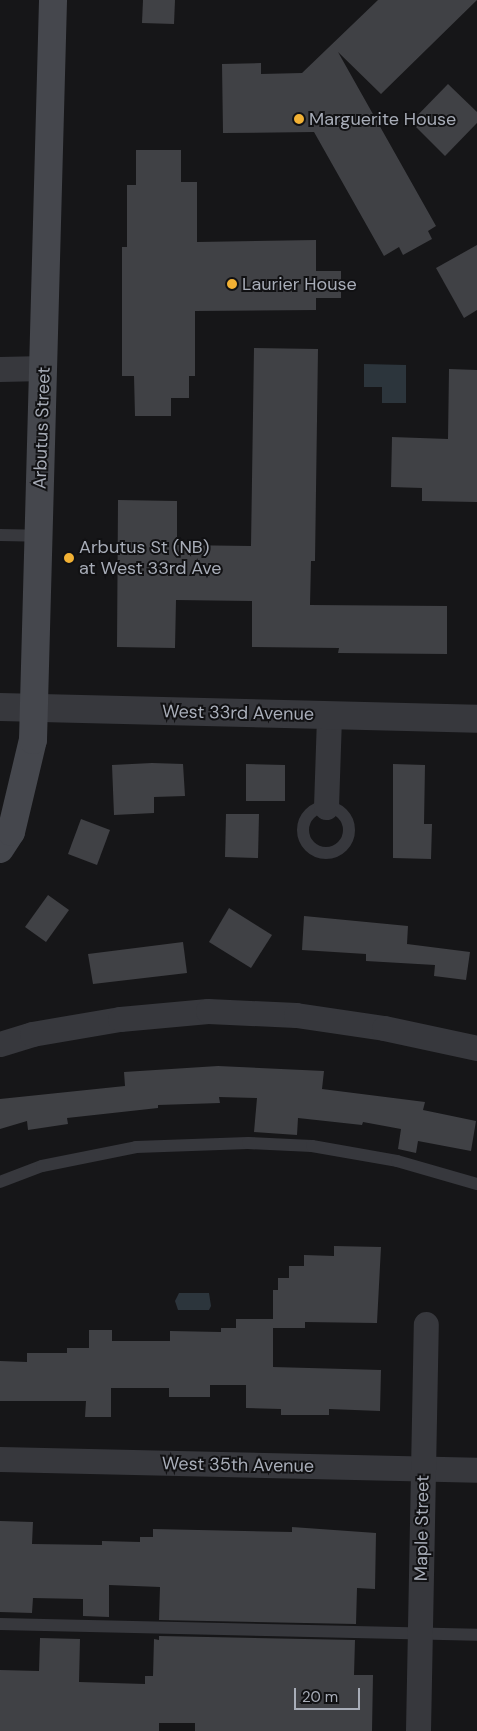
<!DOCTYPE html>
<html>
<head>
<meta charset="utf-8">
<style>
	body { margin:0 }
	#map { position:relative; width:477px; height:1731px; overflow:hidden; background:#161618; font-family:"DM Sans",sans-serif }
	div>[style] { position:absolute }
	.water>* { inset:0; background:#2c353c }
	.building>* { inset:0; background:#404145 }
	.service>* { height:12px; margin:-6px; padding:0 6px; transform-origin:6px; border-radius:6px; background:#37383d }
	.service>.ring { margin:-6px; padding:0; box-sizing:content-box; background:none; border:12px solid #37383d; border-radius:50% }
	.minor>* { height:25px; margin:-12.5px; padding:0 12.5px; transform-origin:12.5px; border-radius:12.5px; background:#37383d }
	.tertiary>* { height:28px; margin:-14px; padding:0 14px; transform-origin:14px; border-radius:14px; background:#37383d }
	.secondary>* { height:28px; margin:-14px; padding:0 14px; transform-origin:14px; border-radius:14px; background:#45474d }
	.dots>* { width:14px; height:14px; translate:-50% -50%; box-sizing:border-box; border:2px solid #111113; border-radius:50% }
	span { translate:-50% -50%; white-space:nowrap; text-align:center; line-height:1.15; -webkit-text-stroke:4px #111113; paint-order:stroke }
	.poi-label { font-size:18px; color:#a8adb8 }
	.left { translate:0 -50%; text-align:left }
	.street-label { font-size:18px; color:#a8adb8 }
	.scale { position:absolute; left:294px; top:1688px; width:66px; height:22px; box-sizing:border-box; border:2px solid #a8adb8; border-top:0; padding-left:6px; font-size:15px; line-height:18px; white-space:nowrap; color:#a8adb8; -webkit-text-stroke:4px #111113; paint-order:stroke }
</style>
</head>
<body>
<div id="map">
	<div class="water">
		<i style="clip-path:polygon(364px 364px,406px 365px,406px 403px,382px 403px,382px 387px,364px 387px)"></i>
		<i style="clip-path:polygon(179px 1293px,209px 1293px,211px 1306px,209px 1310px,178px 1310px,175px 1301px)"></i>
	</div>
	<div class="building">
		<i style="clip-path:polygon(143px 0,175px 0,174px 24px,142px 23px)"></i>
		<i style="clip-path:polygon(378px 0,477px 0,381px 94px,338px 52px,436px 226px,428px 231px,432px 239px,403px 255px,399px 247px,384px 256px,314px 132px,223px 133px,222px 64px,261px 63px,261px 74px,302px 73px)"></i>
		<i style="clip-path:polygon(448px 84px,477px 112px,477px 123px,445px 156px,411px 122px)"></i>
		<i style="clip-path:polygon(136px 150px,181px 150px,181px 182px,197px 182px,197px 242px,316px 240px,316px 271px,341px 271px,341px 298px,316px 298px,316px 310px,195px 311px,195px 376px,189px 376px,189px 398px,171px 398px,171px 416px,135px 416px,134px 376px,122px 376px,122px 247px,127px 247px,127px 185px,136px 185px)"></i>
		<i style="clip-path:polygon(477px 245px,477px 310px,464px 318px,436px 268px)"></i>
		<i style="clip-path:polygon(254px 348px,318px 349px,315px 561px,311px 561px,310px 605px,447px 606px,447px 654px,338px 653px,339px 648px,252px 647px,252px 601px,176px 600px,175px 648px,117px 647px,118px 500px,177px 501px,177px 545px,251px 546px)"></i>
		<i style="clip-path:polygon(449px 369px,477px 370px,477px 502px,422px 501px,422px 488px,391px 487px,392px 437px,448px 439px)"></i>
		<i style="clip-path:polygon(152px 763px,183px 764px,185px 796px,154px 797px,154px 813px,114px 815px,112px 765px)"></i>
		<i style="clip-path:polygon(246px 764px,285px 765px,285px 801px,246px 801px)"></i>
		<i style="clip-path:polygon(393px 764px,425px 765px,424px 824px,432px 824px,431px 859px,393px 858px)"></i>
		<i style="clip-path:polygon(226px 814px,259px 814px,258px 858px,225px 857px)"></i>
		<i style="clip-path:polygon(81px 819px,110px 830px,97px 865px,68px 854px)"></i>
		<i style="clip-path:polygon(48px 895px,69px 910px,46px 942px,25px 927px)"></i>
		<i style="clip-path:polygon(229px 908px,272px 935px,251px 968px,209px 942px)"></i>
		<i style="clip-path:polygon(304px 916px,408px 926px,407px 944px,470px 952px,466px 980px,434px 976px,435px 965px,366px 961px,366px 954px,302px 950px)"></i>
		<i style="clip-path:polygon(183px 942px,187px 973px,93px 984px,88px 954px)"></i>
		<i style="clip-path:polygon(218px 1066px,324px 1071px,322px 1089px,425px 1102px,423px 1110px,476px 1121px,471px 1151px,418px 1141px,416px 1153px,398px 1149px,401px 1129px,363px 1122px,362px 1125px,298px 1118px,297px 1135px,254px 1132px,257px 1098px,219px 1097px,220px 1103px,158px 1105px,158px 1108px,67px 1118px,68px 1124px,28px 1130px,27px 1121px,0 1129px,0 1099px,125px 1086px,124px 1072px)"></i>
		<i style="clip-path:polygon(334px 1246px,381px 1247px,377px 1323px,305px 1322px,305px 1328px,273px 1328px,273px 1367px,381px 1370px,380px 1411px,329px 1409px,329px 1415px,281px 1415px,281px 1409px,246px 1408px,246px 1385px,210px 1385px,210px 1397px,169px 1397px,169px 1388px,111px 1388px,111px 1417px,85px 1417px,86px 1401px,0 1401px,0 1361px,27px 1362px,27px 1353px,67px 1353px,67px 1348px,89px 1348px,89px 1330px,112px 1330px,112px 1341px,170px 1341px,170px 1331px,221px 1332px,221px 1328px,236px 1328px,236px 1319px,273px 1319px,273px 1290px,278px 1290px,278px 1278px,289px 1278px,289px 1266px,304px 1266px,304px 1255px,334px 1256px)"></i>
		<i style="clip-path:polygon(0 1521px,33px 1522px,32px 1544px,102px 1545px,102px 1541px,140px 1542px,140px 1537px,153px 1537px,153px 1529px,292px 1532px,292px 1527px,376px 1533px,375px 1589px,357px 1588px,356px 1624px,159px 1620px,160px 1587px,109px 1585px,109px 1617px,83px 1616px,83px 1599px,33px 1598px,32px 1613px,0 1612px)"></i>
		<i style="clip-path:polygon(159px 1636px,355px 1640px,354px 1675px,373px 1675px,372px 1731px,195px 1731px,195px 1723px,159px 1723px,159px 1731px,0 1731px,0 1670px,39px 1671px,40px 1638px,80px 1639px,79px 1682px,145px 1684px,145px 1676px,153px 1676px,154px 1639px,159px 1640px)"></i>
	</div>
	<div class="service">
		<i style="left:0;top:535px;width:39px;rotate:1deg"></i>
		<i class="ring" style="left:303px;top:807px;width:34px;height:34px"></i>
		<i style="left:0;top:1182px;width:45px;rotate:-20.9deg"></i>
		<i style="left:42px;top:1166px;width:96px;rotate:-11.4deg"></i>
		<i style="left:136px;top:1147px;width:112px;rotate:-2deg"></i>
		<i style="left:248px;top:1143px;width:64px;rotate:2.7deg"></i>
		<i style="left:312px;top:1146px;width:86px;rotate:10deg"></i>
		<i style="left:397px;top:1161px;width:83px;rotate:16deg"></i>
		<i style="left:0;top:1624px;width:477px;rotate:1.3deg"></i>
	</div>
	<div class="minor">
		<i style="left:0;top:369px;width:44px;rotate:-1.3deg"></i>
		<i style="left:326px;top:807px;width:92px;rotate:-88.1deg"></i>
		<i style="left:0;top:1044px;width:34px;rotate:-17deg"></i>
		<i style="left:32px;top:1034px;width:89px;rotate:-9.7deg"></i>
		<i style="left:120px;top:1019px;width:88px;rotate:-5.2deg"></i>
		<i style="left:208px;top:1011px;width:88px;rotate:2.6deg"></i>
		<i style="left:296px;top:1015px;width:89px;rotate:8.4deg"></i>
		<i style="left:384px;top:1028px;width:95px;rotate:12.1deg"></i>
		<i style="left:0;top:1459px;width:477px;rotate:1.3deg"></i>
		<i style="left:418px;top:1731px;width:407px;rotate:-88.9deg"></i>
	</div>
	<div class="tertiary">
		<i style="left:0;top:707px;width:477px;rotate:1.4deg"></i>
	</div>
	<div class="secondary">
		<i style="left:0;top:849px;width:20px;rotate:-57deg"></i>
		<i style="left:11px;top:832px;width:95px;rotate:-76.6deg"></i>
		<i style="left:33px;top:740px;width:740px;rotate:-88.45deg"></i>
	</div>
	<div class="dots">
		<i style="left:299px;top:119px;background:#f2b134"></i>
		<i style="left:232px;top:284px;background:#f2b134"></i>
		<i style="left:69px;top:558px;background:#f2b134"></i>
	</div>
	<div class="poi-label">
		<span class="left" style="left:309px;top:119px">Marguerite House</span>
		<span class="left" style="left:242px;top:284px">Laurier House</span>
		<span class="left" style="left:79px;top:558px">Arbutus St (NB)<br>at West 33rd Ave</span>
	</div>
	<div class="street-label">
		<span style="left:42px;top:428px;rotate:-88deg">Arbutus Street</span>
		<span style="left:238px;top:713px;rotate:1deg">West 33rd Avenue</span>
		<span style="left:238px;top:1465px;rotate:1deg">West 35th Avenue</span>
		<span style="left:422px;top:1528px;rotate:-89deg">Maple Street</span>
	</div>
	<div class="scale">20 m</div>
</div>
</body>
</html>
